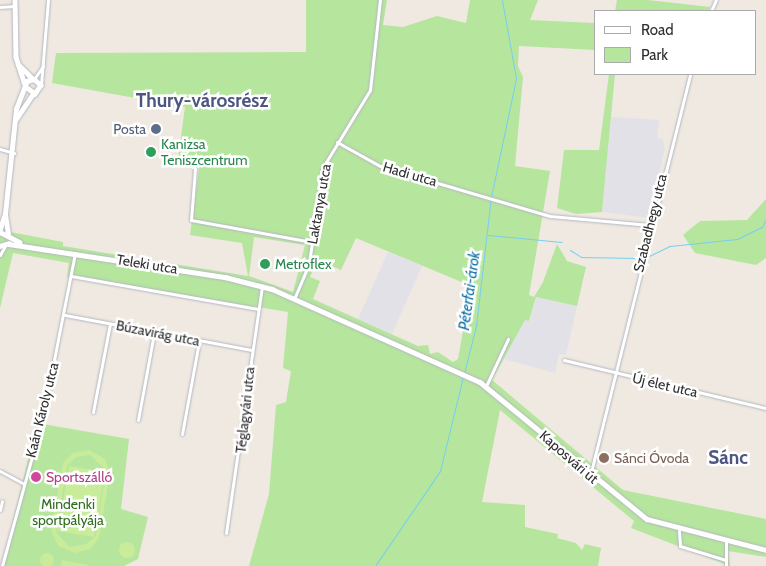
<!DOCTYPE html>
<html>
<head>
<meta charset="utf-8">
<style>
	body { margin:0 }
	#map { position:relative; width:766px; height:566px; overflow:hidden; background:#efe9e1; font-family:Cabin,sans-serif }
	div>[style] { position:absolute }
	.industrial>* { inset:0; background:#e3e1e8 }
	.green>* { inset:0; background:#b6e59e }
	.pitch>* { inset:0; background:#c9ec9a }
	.round { border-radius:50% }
	.stream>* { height:1px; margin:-0.5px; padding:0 0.5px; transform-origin:0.5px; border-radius:0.5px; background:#75cff0 }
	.roads { filter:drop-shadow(0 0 1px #b4b7c1) drop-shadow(0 0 1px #b4b7c1) }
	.street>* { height:3px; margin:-1.5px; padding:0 1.5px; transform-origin:1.5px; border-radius:1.5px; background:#fff }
	.secondary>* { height:4.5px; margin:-2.25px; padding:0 2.25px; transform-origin:2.25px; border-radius:2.25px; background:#fff }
	.dots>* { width:14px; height:14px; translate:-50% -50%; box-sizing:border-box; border:2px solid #fff; border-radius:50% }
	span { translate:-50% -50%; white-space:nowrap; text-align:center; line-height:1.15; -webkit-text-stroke:5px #fff; paint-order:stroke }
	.service-label { font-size:14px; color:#4e5e75 }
	.right { translate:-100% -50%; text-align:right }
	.leisure-label { font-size:14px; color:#27864d }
	.left { translate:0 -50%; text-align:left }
	.street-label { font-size:14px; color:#2e2e2e }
	.education-label { font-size:14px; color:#785e54 }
	.hotel-label { font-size:14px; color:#b23c85 }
	.park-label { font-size:14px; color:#2c6e1b }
	.water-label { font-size:15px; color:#0d6fa3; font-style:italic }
	.district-label { font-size:19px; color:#4d5680; font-weight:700 }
	.legend { position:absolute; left:594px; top:10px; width:162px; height:65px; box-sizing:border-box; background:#fff; border:1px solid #ababab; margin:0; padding:6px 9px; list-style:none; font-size:15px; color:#2e2e2e }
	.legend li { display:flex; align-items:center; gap:10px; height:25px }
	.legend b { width:25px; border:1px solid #ababab }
</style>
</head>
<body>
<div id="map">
	<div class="industrial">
		<i style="clip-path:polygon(611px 117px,659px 120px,657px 138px,663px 139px,665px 148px,649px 218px,602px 212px)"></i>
		<i style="clip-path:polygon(388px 252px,422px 266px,392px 334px,358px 319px)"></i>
		<i style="clip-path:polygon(536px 297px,577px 306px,566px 355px,559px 354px,555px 373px,504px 359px,525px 319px,530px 321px)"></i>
	</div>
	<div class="green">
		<i style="clip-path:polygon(evenodd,306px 0,387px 0,383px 25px,403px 27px,437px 16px,466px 23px,470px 0,538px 0,530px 20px,595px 23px,595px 50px,519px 46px,518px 66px,523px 77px,515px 166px,550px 171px,529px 295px,534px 297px,543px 282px,557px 244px,567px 261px,586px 267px,577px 306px,536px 297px,529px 321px,525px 320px,492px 380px,623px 490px,766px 519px,766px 557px,728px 551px,730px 566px,631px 528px,634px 521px,500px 410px,482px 502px,525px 505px,525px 527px,558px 534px,557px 538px,576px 543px,582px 550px,585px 544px,601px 548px,598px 566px,249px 566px,269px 494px,276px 405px,286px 402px,291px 371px,283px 368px,288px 312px,67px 277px,69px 263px,13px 253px,0 308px,0 230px,63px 242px,63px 246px,248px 276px,242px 243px,190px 235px,200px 162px,178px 159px,185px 107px,52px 83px,56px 53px,306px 52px,306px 0,254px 237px,305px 245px,293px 292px,249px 276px,254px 237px,306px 0,356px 238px,471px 286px,458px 359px,453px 362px,438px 352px,430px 354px,428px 345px,418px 346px,313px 299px,320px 281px,310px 277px,318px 260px,341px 270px,356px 238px)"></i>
		<i style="clip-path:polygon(617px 0,648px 0,710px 7px,708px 11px,615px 11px)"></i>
		<i style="clip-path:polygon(609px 74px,615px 74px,602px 212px,576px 214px,557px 208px,564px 150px,599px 150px)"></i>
		<i style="clip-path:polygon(766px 199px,766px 258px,756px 265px,695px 253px,683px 235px,700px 221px,747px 220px)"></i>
		<i style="clip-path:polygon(37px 423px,129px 439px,121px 509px,148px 517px,138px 559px,124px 566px,2px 566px)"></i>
	</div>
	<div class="pitch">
		<i style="clip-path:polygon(evenodd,89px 450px,105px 459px,110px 473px,99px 538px,90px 549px,75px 553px,58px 546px,51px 530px,63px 463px,73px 453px,89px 450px,90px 455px,106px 470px,96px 536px,86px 544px,69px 547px,56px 532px,67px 466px,76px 457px,90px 455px)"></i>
		<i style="clip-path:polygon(69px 466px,105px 472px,94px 537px,58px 531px)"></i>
		<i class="round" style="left:119px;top:542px;width:16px;height:16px"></i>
		<i class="round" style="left:40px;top:553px;width:14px;height:14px"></i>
		<i style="clip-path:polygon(62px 560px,88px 565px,88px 566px,61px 566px)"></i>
	</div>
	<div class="stream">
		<i style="left:488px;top:235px;width:74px;rotate:5.4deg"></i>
		<i style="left:570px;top:250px;width:13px;rotate:32deg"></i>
		<i style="left:581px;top:257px;width:57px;rotate:1deg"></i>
		<i style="left:645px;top:258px;width:28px;rotate:-26deg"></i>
		<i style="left:670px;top:246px;width:67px;rotate:-6deg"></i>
		<i style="left:737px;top:239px;width:28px;rotate:-26deg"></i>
		<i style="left:762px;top:227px;width:9px;rotate:-63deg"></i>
		<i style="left:464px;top:373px;width:49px;rotate:-75.7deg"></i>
		<i style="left:476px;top:326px;width:130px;rotate:-83.4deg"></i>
		<i style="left:491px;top:197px;width:122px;rotate:-78.1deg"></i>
		<i style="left:516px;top:78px;width:79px;rotate:-100.2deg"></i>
		<i style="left:375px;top:566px;width:115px;rotate:-55.6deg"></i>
		<i style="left:440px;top:471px;width:97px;rotate:-76.3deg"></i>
	</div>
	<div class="roads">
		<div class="street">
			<i style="left:0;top:7px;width:15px;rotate:-4deg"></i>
			<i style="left:711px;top:11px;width:12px;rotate:-66deg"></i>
			<i style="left:34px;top:79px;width:16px;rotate:-55deg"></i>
			<i style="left:41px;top:85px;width:85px;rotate:-85.3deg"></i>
			<i style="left:337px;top:142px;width:49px;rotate:29.2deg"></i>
			<i style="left:380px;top:166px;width:177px;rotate:16.4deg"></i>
			<i style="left:550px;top:216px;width:100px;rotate:5.1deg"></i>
			<i style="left:0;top:149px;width:15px;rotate:16deg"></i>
			<i style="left:191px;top:163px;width:7px;rotate:56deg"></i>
			<i style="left:195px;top:169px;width:51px;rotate:94.5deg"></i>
			<i style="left:191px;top:220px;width:123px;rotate:10.3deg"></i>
			<i style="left:0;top:255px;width:10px;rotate:-61deg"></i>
			<i style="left:71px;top:276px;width:190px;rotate:10deg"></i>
			<i style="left:294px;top:299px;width:39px;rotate:-67deg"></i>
			<i style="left:309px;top:263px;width:97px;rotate:-81.7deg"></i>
			<i style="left:323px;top:167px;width:90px;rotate:-58.6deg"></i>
			<i style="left:370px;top:90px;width:91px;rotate:-83.7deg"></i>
			<i style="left:65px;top:315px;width:190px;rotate:10.6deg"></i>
			<i style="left:564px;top:360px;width:208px;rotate:13.4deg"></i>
			<i style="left:486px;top:386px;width:52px;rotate:-64.9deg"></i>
			<i style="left:93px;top:412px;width:90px;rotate:-79.1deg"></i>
			<i style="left:138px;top:420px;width:88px;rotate:-79.6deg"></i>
			<i style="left:182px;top:434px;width:95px;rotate:-79.6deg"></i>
			<i style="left:0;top:471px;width:26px;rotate:28deg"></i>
			<i style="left:590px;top:476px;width:414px;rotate:-76deg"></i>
			<i style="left:0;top:510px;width:9px;rotate:-77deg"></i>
			<i style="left:679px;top:531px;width:15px;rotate:86deg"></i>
			<i style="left:680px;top:546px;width:48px;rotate:16.9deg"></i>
			<i style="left:226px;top:533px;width:250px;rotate:-81.7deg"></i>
			<i style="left:726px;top:541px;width:25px;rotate:90deg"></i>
			<i style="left:2px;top:566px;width:156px;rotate:-74.7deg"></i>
			<i style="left:43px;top:416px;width:166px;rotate:-78.9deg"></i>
		</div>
		<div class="secondary">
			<i style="left:15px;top:0;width:57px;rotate:89deg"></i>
			<i style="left:16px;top:57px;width:28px;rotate:72deg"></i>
			<i style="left:18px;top:64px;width:21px;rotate:45deg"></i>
			<i style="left:16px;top:119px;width:29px;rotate:-56deg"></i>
			<i style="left:0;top:229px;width:13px;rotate:-72deg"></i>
			<i style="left:0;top:232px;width:22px;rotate:27deg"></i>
			<i style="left:8px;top:234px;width:20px;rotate:-99deg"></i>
			<i style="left:5px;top:214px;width:106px;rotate:-84deg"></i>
			<i style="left:16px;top:109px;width:30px;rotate:-69deg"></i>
			<i style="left:27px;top:81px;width:7px;rotate:-16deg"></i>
			<i style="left:34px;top:79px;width:9px;rotate:41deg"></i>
			<i style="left:41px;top:85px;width:11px;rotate:124deg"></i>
			<i style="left:35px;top:94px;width:12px;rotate:-145deg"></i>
			<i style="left:9px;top:244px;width:219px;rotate:8.7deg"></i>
			<i style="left:225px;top:277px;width:49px;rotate:14.3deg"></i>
			<i style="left:272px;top:289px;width:228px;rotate:24.1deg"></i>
			<i style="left:480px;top:382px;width:216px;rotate:39.4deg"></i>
			<i style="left:647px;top:519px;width:123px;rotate:14.6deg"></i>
			<i style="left:0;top:246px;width:9px;rotate:-18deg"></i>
		</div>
	</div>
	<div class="dots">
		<i style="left:156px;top:129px;background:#5c6f8a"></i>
		<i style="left:151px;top:152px;background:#2e9e5b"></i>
		<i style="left:265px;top:264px;background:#2e9e5b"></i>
		<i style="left:604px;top:458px;background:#8d6e63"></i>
		<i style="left:36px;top:477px;background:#d1479c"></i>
	</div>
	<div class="service-label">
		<span class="right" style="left:146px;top:129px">Posta</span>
	</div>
	<div class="leisure-label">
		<span class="left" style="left:161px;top:152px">Kanizsa<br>Teniszcentrum</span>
		<span class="left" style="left:275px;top:264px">Metroflex</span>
	</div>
	<div class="street-label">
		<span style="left:410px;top:174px;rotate:16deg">Hadi utca</span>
		<span style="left:319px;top:204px;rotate:-80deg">Laktanya utca</span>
		<span style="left:650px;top:223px;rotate:-76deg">Szabadhegy utca</span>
		<span style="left:147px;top:264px;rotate:9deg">Teleki utca</span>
		<span style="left:158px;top:333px;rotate:11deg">Búzavirág utca</span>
		<span style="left:665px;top:385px;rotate:13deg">Új élet utca</span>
		<span style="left:42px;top:410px;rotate:-76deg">Kaán Károly utca</span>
		<span style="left:245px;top:410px;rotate:-84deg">Téglagyári utca</span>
		<span style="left:569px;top:457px;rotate:41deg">Kaposvári út</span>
	</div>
	<div class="education-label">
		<span class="left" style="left:614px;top:458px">Sánci Óvoda</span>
	</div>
	<div class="hotel-label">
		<span class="left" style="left:46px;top:477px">Sportszálló</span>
	</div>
	<div class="park-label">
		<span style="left:68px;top:512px">Mindenki<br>sportpályája</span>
	</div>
	<div class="water-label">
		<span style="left:470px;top:291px;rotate:-82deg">Péterfai-árok</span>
	</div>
	<div class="district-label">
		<span style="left:202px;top:101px">Thury-városrész</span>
		<span style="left:728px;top:458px">Sánc</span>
	</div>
	<ul class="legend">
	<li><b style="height:6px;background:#fff"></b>Road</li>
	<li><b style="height:14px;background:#b6e59e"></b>Park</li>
	</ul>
</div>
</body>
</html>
